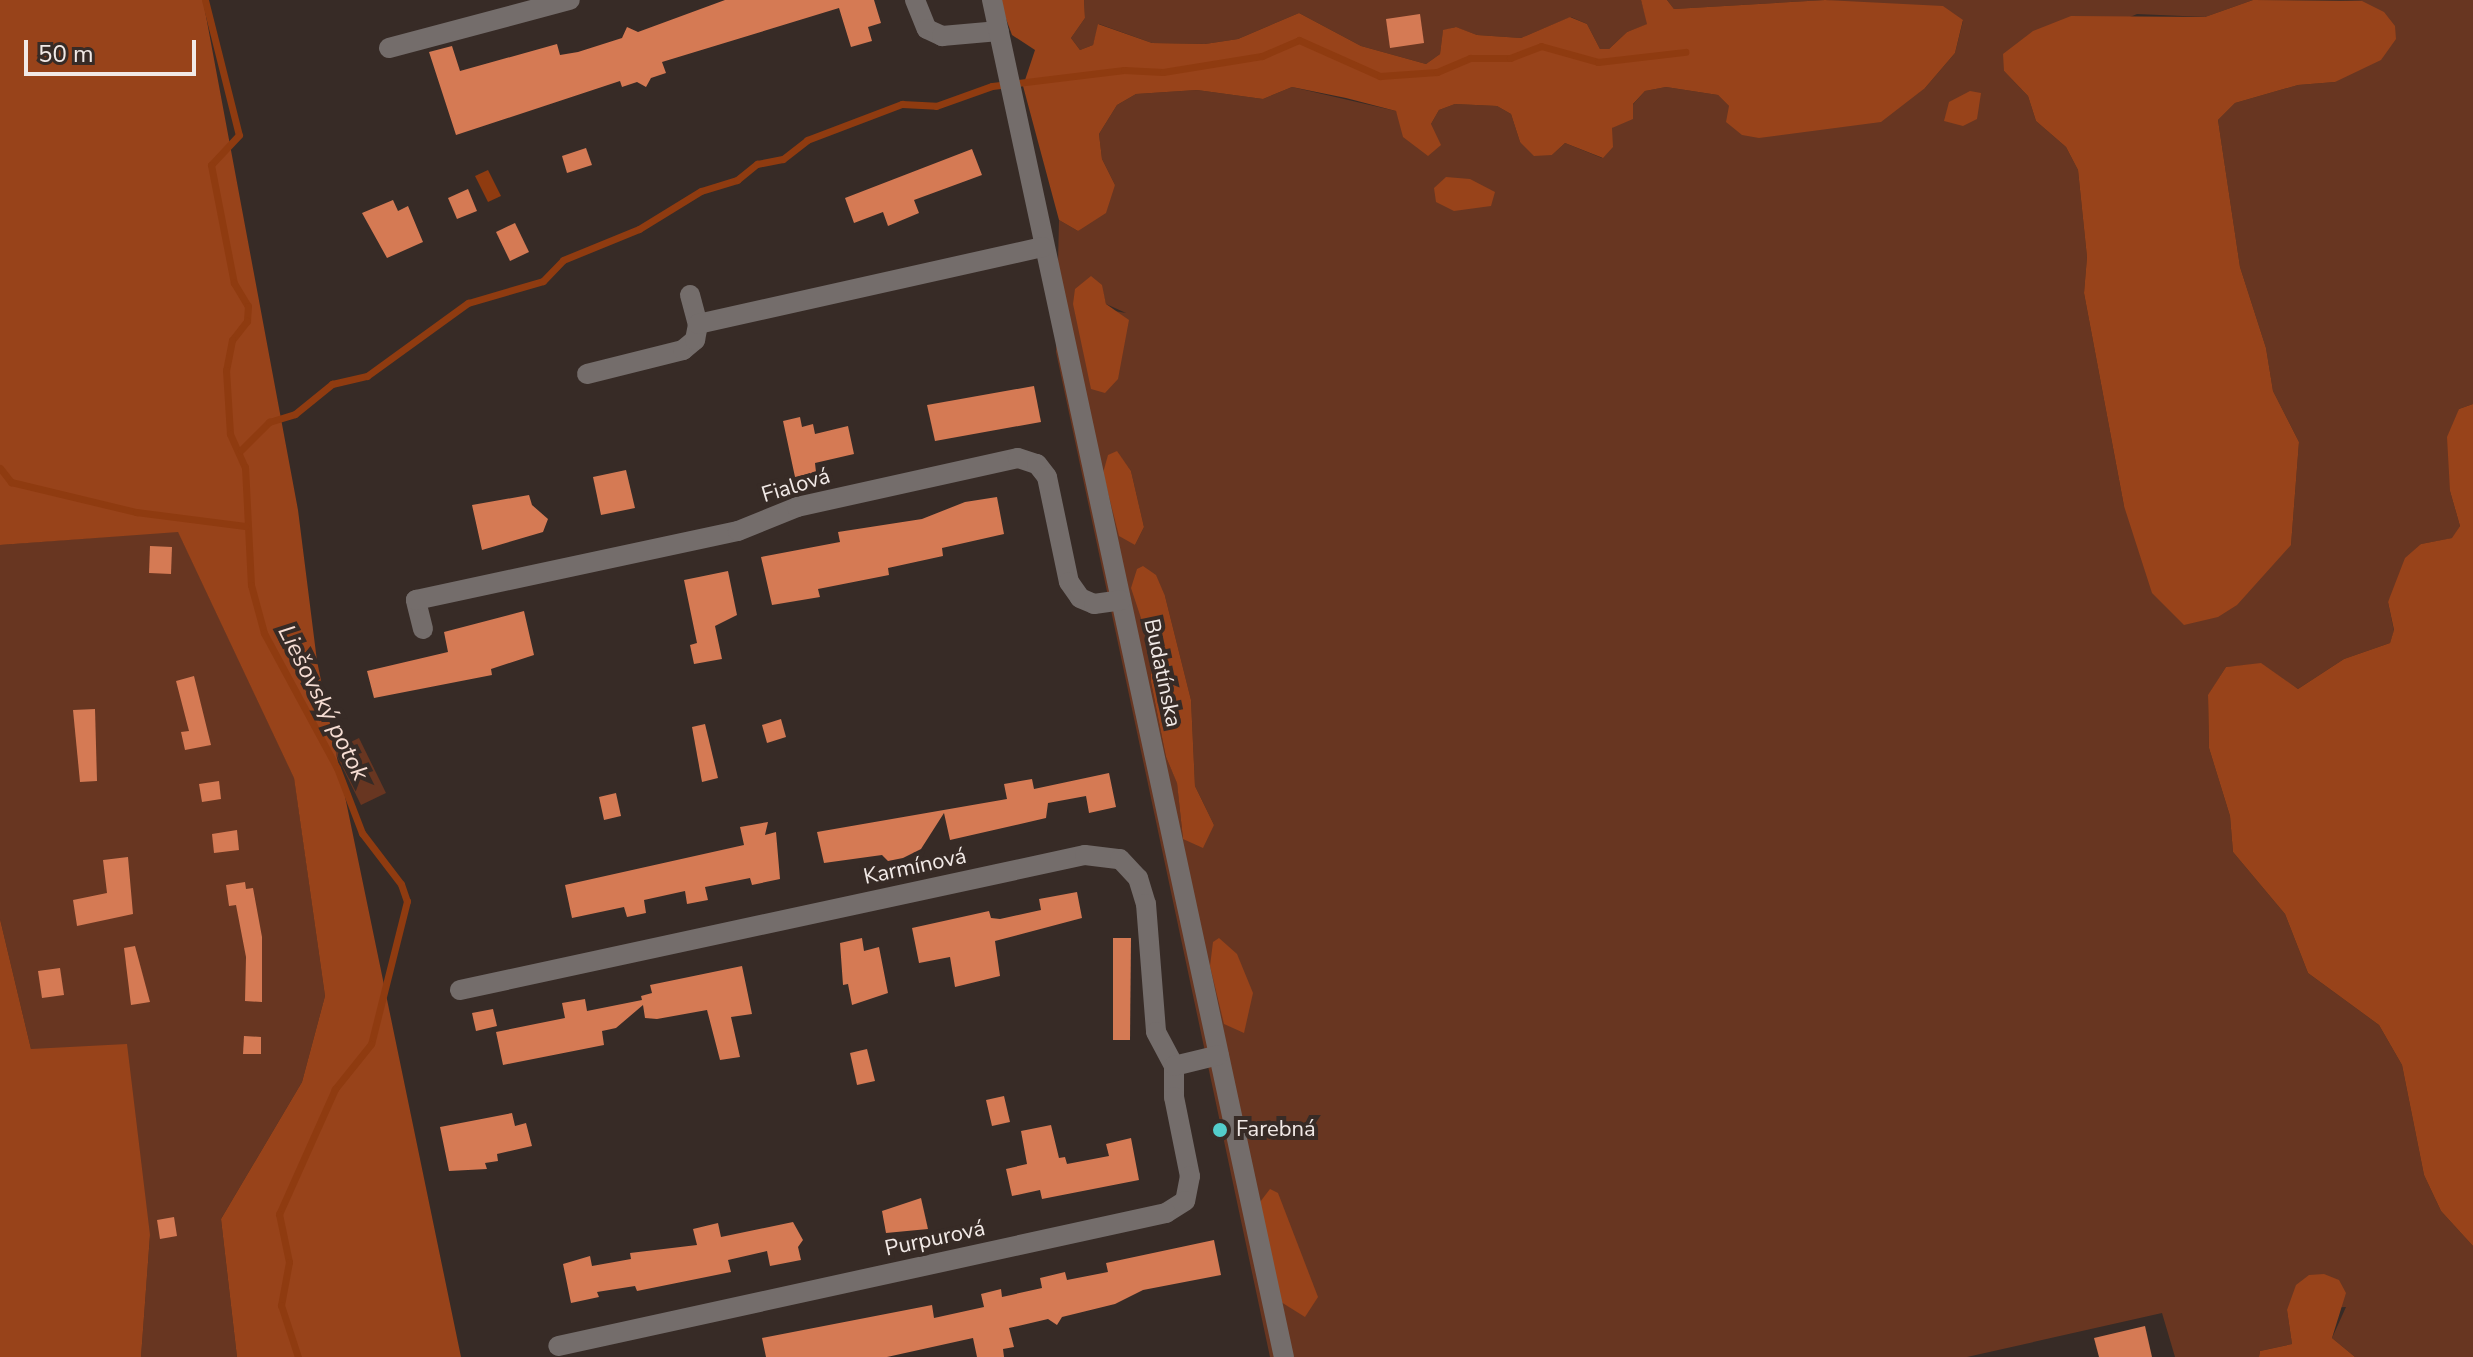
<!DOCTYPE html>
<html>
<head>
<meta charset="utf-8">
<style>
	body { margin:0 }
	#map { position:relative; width:2473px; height:1357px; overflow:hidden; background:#372b26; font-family:"Nunito Sans",sans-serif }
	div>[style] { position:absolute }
	.green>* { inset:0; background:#683621 }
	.forest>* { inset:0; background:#98431a }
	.water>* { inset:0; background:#8f3b10 }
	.stream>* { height:7px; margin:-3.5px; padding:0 3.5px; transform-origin:3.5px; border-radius:3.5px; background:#8f3b10 }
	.building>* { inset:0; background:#d57a54 }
	.minor>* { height:20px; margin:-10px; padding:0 10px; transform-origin:10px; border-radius:10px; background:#746d6b }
	.dots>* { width:22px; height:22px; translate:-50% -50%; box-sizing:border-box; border:4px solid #372b26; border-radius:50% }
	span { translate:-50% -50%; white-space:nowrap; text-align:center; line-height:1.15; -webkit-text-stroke:8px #372b26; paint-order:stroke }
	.street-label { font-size:22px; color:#f1e9e6 }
	.poi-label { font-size:22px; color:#f1e9e6 }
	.left { translate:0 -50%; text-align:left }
	.water-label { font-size:24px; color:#f7ded4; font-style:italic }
	.scale { position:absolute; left:24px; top:40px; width:172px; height:36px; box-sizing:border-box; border:4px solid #f1e9e6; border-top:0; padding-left:10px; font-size:24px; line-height:28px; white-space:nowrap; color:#f1e9e6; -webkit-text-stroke:6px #372b26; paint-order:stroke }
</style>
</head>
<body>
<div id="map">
	<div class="green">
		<i style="clip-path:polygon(1084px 0,1641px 0,1648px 24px,1627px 32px,1609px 49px,1600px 49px,1587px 24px,1571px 17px,1521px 38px,1477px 35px,1455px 27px,1443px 31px,1440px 54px,1426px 64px,1361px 46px,1299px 13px,1238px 39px,1205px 44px,1152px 43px,1099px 24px,1093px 45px,1080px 50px,1071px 38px,1085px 18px)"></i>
		<i style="clip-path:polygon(evenodd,1667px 0,2253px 0,2205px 17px,2137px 14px,2004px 71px,2028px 96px,2036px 121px,2066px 147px,2078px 170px,2087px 257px,2084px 293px,2124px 506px,2291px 545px,2299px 442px,2273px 391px,2266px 348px,2240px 267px,2218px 120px,2235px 103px,2298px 85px,2335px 82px,2362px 1px,2340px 0,2473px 0,2473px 404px,2459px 409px,2450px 491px,2460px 526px,2453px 538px,2421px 544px,2388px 602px,2394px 631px,2390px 643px,2344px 659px,2298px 689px,2261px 664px,2226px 667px,2208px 696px,2209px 748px,2230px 816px,2233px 852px,2285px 914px,2308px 973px,2379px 1025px,2402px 1065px,2424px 1175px,2441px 1211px,2473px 1246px,2473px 1357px,2355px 1357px,2332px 1338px,2346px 1307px,2287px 1310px,2292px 1344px,2260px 1351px,2259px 1357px,2175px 1357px,2162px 1313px,1967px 1357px,1270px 1357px,1056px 352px,1059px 220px,1078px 231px,1115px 185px,1102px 159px,1099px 134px,1117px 105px,1136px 94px,1197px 90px,1263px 99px,1292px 87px,1396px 111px,1404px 126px,1431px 124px,1439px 110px,1455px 104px,1497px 106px,1511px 114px,1520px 142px,1552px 155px,1565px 143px,1602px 158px,1612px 128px,1645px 91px,1666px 87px,1718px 95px,1729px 106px,1925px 88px,1955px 53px,1963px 21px,1825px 0,1674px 9px,1667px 0,1101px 285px,1106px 304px,1126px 313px,1073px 304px,1101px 285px,1667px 0,1116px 451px,1131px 471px,1144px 527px,1135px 545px,1116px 451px,1667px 0,1165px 596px,1191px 700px,1195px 786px,1214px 825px,1183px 839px,1177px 782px,1166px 757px,1151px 682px,1150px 645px,1165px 596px)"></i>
		<i style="clip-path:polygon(178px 531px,294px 777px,325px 996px,302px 1082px,221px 1219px,237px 1357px,141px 1357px,150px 1235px,31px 1049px,0 919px,0 545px)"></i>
		<i style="clip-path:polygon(359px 738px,386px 793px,361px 805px,334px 750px)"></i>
	</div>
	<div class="forest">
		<i style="clip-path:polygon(0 0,203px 0,298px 510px,317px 661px,461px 1357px,237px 1357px,221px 1219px,302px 1082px,325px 996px,294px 778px,178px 532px,0 545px)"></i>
		<i style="clip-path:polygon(999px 0,1084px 0,1085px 18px,1071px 38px,1080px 50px,1093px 45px,1098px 24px,1152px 43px,1205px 44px,1238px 39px,1299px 13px,1361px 46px,1426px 64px,1440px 54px,1443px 30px,1456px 27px,1477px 35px,1521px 38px,1570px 17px,1587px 24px,1600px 49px,1609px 49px,1627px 32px,1647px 24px,1641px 0,1667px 0,1674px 9px,1825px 0,1943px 6px,1963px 20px,1955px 53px,1925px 88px,1881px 122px,1759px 138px,1742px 135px,1726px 122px,1729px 106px,1718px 95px,1666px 87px,1645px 91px,1633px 104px,1633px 119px,1612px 128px,1613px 147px,1603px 158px,1565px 143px,1552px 155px,1534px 156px,1520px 142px,1511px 114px,1497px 106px,1455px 104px,1439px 110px,1431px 124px,1441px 145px,1428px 156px,1403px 137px,1396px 111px,1346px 98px,1292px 87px,1263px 99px,1197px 90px,1136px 94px,1117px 105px,1099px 134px,1102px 159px,1115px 185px,1106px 213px,1078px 231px,1059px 220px,1023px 86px,1035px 50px,1012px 35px)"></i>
		<i style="clip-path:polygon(2253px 0,2362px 1px,2384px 12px,2395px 26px,2396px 39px,2381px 60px,2335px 82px,2298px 85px,2235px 103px,2218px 120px,2240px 267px,2266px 348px,2273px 391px,2299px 442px,2291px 545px,2237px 605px,2218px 617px,2184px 625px,2152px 593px,2124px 506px,2084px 293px,2087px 257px,2078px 170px,2066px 147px,2036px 121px,2028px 96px,2004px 71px,2003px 54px,2033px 31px,2071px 16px,2205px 17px)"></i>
		<i style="clip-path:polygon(1970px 91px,1981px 93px,1977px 119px,1963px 126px,1944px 121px,1949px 102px)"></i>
		<i style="clip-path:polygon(1446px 177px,1470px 179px,1495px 192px,1491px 206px,1454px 211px,1436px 202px,1434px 188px)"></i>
		<i style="clip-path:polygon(1091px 276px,1102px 285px,1106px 304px,1129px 320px,1118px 379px,1105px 393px,1091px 389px,1073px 304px,1075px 289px)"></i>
		<i style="clip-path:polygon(2473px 404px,2473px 1246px,2441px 1211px,2424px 1175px,2402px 1065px,2379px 1025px,2308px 973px,2285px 914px,2233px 852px,2230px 816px,2209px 748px,2208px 695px,2226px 667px,2261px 663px,2298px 689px,2344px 659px,2390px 643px,2394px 630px,2388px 602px,2405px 558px,2421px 544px,2452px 538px,2460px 526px,2450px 491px,2447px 437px,2459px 409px)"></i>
		<i style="clip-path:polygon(1117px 451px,1131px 471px,1144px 527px,1135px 545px,1119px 536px,1103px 473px,1108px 455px)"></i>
		<i style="clip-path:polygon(1143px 566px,1156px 575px,1165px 596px,1191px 700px,1195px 786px,1214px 825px,1203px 848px,1183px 839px,1177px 783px,1166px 757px,1151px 682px,1150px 645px,1131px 588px,1137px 569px)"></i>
		<i style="clip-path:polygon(0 919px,31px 1049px,127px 1044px,150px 1235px,141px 1357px,0 1357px)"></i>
		<i style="clip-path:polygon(1219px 938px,1237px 954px,1253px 993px,1244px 1033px,1224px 1024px,1210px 966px,1213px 942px)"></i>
		<i style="clip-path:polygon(1270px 1189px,1278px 1193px,1318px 1297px,1305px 1317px,1281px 1302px,1260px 1202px)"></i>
		<i style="clip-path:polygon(2324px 1274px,2339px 1280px,2346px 1293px,2332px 1338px,2355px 1357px,2259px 1357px,2260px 1351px,2292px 1344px,2287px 1310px,2296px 1285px,2309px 1275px)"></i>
	</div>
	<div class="water">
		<i style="clip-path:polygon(488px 170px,501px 196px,488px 202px,475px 176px)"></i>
	</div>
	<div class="stream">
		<i style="left:205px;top:0;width:139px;rotate:75.9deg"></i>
		<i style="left:239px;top:135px;width:41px;rotate:133deg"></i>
		<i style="left:211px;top:165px;width:120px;rotate:79deg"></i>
		<i style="left:234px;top:283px;width:27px;rotate:59deg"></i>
		<i style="left:248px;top:306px;width:15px;rotate:94deg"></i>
		<i style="left:247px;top:321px;width:24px;rotate:128deg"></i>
		<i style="left:232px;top:340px;width:31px;rotate:101deg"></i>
		<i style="left:226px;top:370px;width:64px;rotate:86.4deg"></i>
		<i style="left:230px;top:434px;width:36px;rotate:66deg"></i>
		<i style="left:245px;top:467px;width:118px;rotate:87.1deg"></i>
		<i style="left:251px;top:585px;width:50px;rotate:74.8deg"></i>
		<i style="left:264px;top:633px;width:153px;rotate:61.6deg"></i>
		<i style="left:337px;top:768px;width:70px;rotate:69deg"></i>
		<i style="left:362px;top:833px;width:64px;rotate:52.6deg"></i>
		<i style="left:401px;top:884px;width:18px;rotate:71deg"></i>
		<i style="left:407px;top:901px;width:147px;rotate:104.1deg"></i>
		<i style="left:371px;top:1044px;width:58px;rotate:128.7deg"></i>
		<i style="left:335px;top:1089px;width:137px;rotate:114.1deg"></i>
		<i style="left:279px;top:1214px;width:49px;rotate:78.2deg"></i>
		<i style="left:289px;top:1262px;width:44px;rotate:100.5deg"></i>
		<i style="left:281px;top:1305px;width:55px;rotate:71.9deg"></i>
		<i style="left:241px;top:450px;width:40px;rotate:-45deg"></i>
		<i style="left:269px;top:422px;width:27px;rotate:-17deg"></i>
		<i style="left:295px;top:414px;width:48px;rotate:-39deg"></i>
		<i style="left:332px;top:384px;width:36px;rotate:-13deg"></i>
		<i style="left:367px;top:376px;width:125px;rotate:-35.9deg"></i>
		<i style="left:468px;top:303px;width:78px;rotate:-16.3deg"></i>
		<i style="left:543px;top:281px;width:29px;rotate:-46deg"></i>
		<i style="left:563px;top:260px;width:82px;rotate:-22.2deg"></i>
		<i style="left:639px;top:229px;width:73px;rotate:-31.5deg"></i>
		<i style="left:701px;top:191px;width:38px;rotate:-17deg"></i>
		<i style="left:737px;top:180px;width:26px;rotate:-39deg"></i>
		<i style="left:757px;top:164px;width:26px;rotate:-11deg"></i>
		<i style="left:783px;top:159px;width:31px;rotate:-38deg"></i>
		<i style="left:807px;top:140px;width:102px;rotate:-20.8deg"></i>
		<i style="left:902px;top:104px;width:34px;rotate:3deg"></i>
		<i style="left:936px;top:106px;width:59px;rotate:-19.7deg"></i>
		<i style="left:992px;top:86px;width:133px;rotate:-6.9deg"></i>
		<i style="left:1124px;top:70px;width:39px;rotate:3deg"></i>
		<i style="left:1163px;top:72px;width:100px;rotate:-9.2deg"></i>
		<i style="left:1262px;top:56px;width:40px;rotate:-23.4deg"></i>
		<i style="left:1299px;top:40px;width:89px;rotate:24deg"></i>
		<i style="left:1380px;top:76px;width:57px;rotate:-4deg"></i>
		<i style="left:1437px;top:72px;width:36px;rotate:-23deg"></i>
		<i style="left:1470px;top:58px;width:40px"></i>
		<i style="left:1510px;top:58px;width:33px;rotate:-21deg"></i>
		<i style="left:1541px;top:46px;width:59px;rotate:15.7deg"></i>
		<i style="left:1598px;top:62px;width:88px;rotate:-6.6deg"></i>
		<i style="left:0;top:468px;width:18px;rotate:52deg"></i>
		<i style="left:11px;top:482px;width:129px;rotate:13.5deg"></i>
		<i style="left:136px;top:512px;width:110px;rotate:7.3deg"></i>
	</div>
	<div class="building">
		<i style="clip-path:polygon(725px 0,874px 0,881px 23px,868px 27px,872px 41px,851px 47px,839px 8px,662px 62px,666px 73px,651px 78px,646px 87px,637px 82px,622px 87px,620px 81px,456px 135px,429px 52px,452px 46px,460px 71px,557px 44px,560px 55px,578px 52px,622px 38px,627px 27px,638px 32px)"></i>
		<i style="clip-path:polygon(1420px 14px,1424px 43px,1390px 48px,1386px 19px)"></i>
		<i style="clip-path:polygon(586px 148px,592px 165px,567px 173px,562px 156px)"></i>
		<i style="clip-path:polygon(972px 149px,982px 175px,914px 200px,919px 213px,888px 226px,883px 212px,854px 223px,845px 198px)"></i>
		<i style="clip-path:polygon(468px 189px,477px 211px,457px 219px,448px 198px)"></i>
		<i style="clip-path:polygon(393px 200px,398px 211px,408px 206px,423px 242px,387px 258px,362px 213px)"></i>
		<i style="clip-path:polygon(515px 223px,529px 252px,510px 261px,496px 232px)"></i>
		<i style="clip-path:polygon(1034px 386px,1041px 422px,935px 441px,927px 405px)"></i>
		<i style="clip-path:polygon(800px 417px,802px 427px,813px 424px,815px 434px,848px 426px,854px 454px,815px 463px,816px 472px,795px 477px,783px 421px)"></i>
		<i style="clip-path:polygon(626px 470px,635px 508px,601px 515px,593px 477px)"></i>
		<i style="clip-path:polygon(529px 495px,532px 505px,548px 519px,543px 532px,482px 550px,472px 505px)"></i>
		<i style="clip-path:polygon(997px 497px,1004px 534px,942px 548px,943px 556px,888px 568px,889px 575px,818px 589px,820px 597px,772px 605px,761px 557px,840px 542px,838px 532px,922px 519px,965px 502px)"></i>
		<i style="clip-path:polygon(150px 546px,172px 547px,171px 574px,149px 573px)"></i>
		<i style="clip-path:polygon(728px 571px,737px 615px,715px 626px,722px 659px,694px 664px,690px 645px,697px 643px,684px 580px)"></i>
		<i style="clip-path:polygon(524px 611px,534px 655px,491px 669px,492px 675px,374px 698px,367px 671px,448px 652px,444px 632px)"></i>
		<i style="clip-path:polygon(194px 676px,211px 745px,185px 750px,181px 732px,189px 731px,176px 681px)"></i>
		<i style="clip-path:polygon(95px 709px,97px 781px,80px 782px,73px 710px)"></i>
		<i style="clip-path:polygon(781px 719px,786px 737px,767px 743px,762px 725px)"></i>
		<i style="clip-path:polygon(705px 724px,718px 778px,702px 782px,692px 727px)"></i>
		<i style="clip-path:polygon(1109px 773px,1116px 807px,1089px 813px,1086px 796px,1048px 803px,1046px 818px,950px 840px,944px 813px,921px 849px,903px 858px,888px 861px,882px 855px,824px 863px,817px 832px,1007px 799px,1004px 784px,1032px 779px,1034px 789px)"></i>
		<i style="clip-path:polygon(219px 781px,221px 799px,202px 802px,199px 784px)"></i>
		<i style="clip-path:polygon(616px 793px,621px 816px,604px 820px,599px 797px)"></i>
		<i style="clip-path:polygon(768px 822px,765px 835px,776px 832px,780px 879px,752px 885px,750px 878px,705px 887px,708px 900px,687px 904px,685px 891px,644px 900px,646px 913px,627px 917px,624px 907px,572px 918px,565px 885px,744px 845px,740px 827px)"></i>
		<i style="clip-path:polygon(237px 830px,239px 850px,214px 853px,212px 834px)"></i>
		<i style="clip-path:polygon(128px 857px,133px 914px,77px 926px,73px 900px,107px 893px,103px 860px)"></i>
		<i style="clip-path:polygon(245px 882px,246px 889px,253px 888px,262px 937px,262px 1002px,245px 1001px,246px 957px,236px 905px,229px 906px,226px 885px)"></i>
		<i style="clip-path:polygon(1077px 892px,1082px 918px,995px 941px,1000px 976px,955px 987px,950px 957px,919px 963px,912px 928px,989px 911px,991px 918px,1000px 919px,1041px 910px,1039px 899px)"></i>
		<i style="clip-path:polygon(862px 938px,864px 951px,879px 947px,888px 993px,852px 1005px,848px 984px,843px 985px,840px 943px)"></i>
		<i style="clip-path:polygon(1113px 938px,1131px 938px,1130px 1040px,1113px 1040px)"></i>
		<i style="clip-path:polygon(135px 946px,150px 1002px,131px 1005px,124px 948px)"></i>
		<i style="clip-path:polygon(742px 966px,752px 1014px,731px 1017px,740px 1057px,720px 1060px,707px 1010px,657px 1019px,645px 1018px,643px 1005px,616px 1028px,602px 1031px,604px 1045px,503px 1065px,496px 1032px,565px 1018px,562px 1003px,585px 999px,587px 1011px,642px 1000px,641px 996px,652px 993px,650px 985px)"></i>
		<i style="clip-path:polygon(60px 968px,64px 995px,42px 998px,38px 971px)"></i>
		<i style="clip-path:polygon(493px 1009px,497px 1026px,476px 1031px,472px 1013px)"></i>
		<i style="clip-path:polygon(244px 1036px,261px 1037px,261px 1054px,243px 1054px)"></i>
		<i style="clip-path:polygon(867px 1049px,875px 1081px,857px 1085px,850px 1053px)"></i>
		<i style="clip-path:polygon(1004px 1096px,1010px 1122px,992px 1126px,986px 1100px)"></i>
		<i style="clip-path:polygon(512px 1113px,515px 1126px,526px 1123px,532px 1146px,497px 1154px,498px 1161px,485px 1163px,487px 1169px,449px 1171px,440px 1127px)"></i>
		<i style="clip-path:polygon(1051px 1125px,1059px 1158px,1065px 1157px,1067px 1164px,1109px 1156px,1106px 1144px,1131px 1138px,1139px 1180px,1042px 1199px,1040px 1190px,1012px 1196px,1006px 1169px,1027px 1164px,1021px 1131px)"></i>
		<i style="clip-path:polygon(921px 1198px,928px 1229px,886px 1233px,882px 1211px)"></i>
		<i style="clip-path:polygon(174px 1217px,177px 1236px,160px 1239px,157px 1220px)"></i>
		<i style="clip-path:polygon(793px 1222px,803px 1240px,798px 1247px,801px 1260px,770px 1266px,767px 1251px,728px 1260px,731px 1272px,637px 1291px,635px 1286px,597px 1292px,599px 1297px,571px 1303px,563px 1264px,590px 1256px,592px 1266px,631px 1259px,630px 1253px,697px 1245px,693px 1229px,718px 1223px,721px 1237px)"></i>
		<i style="clip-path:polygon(1214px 1240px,1221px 1275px,1143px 1290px,1115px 1304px,1062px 1317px,1057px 1325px,1048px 1319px,1009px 1328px,1014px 1347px,1003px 1349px,1004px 1357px,977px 1357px,973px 1338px,887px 1357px,766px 1357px,762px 1338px,932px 1305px,934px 1318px,984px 1307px,981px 1294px,1001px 1289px,1002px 1297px,1042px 1288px,1040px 1278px,1065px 1272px,1067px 1280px,1108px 1272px,1106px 1263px)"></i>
		<i style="clip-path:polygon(2145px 1326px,2152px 1357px,2099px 1357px,2094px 1338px)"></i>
	</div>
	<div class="minor">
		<i style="left:915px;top:0;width:31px;rotate:68deg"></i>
		<i style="left:927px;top:29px;width:17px;rotate:25deg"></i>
		<i style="left:942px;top:36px;width:57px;rotate:-5deg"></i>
		<i style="left:992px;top:0;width:1388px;rotate:77.86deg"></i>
		<i style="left:389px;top:48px;width:187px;rotate:-14.9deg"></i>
		<i style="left:690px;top:295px;width:30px;rotate:75deg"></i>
		<i style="left:587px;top:374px;width:99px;rotate:-14deg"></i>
		<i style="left:683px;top:350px;width:16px;rotate:-40deg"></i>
		<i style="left:695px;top:340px;width:16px;rotate:-79deg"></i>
		<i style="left:698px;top:324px;width:353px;rotate:-12.6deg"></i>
		<i style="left:423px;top:629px;width:30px;rotate:-104deg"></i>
		<i style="left:416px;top:600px;width:329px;rotate:-12.1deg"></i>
		<i style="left:738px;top:531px;width:64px;rotate:-22.1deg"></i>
		<i style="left:797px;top:507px;width:226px;rotate:-12.5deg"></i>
		<i style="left:1018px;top:458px;width:20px;rotate:18deg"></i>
		<i style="left:1037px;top:464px;width:16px;rotate:52deg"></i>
		<i style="left:1047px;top:477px;width:107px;rotate:78.2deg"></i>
		<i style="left:1069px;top:582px;width:19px;rotate:55deg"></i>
		<i style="left:1080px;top:598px;width:15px;rotate:23deg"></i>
		<i style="left:1094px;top:604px;width:27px;rotate:-8deg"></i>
		<i style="left:460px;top:990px;width:639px;rotate:-12.19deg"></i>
		<i style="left:1085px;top:855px;width:35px;rotate:7deg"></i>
		<i style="left:1120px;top:859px;width:26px;rotate:47deg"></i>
		<i style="left:1138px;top:878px;width:27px;rotate:73deg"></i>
		<i style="left:1146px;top:904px;width:128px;rotate:85.5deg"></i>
		<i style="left:1156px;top:1032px;width:38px;rotate:62deg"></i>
		<i style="left:1174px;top:1066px;width:31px;rotate:90deg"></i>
		<i style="left:1174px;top:1097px;width:81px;rotate:78.6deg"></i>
		<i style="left:1190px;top:1176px;width:25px;rotate:101deg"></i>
		<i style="left:1185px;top:1201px;width:22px;rotate:148deg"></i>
		<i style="left:1166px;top:1213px;width:622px;rotate:167.66deg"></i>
		<i style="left:1174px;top:1066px;width:46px;rotate:-13.7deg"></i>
	</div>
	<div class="dots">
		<i style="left:1220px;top:1130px;background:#53cdcb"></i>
	</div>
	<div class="street-label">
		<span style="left:796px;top:486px;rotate:-17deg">Fialová</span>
		<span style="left:1162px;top:673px;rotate:78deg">Budatínska</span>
		<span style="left:915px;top:867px;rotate:-12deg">Karmínová</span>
		<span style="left:935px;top:1239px;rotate:-12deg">Purpurová</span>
	</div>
	<div class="poi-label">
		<span class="left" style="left:1236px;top:1130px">Farebná</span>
	</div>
	<div class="water-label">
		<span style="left:323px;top:703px;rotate:63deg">Liešovský potok</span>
	</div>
	<div class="scale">50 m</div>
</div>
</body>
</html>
